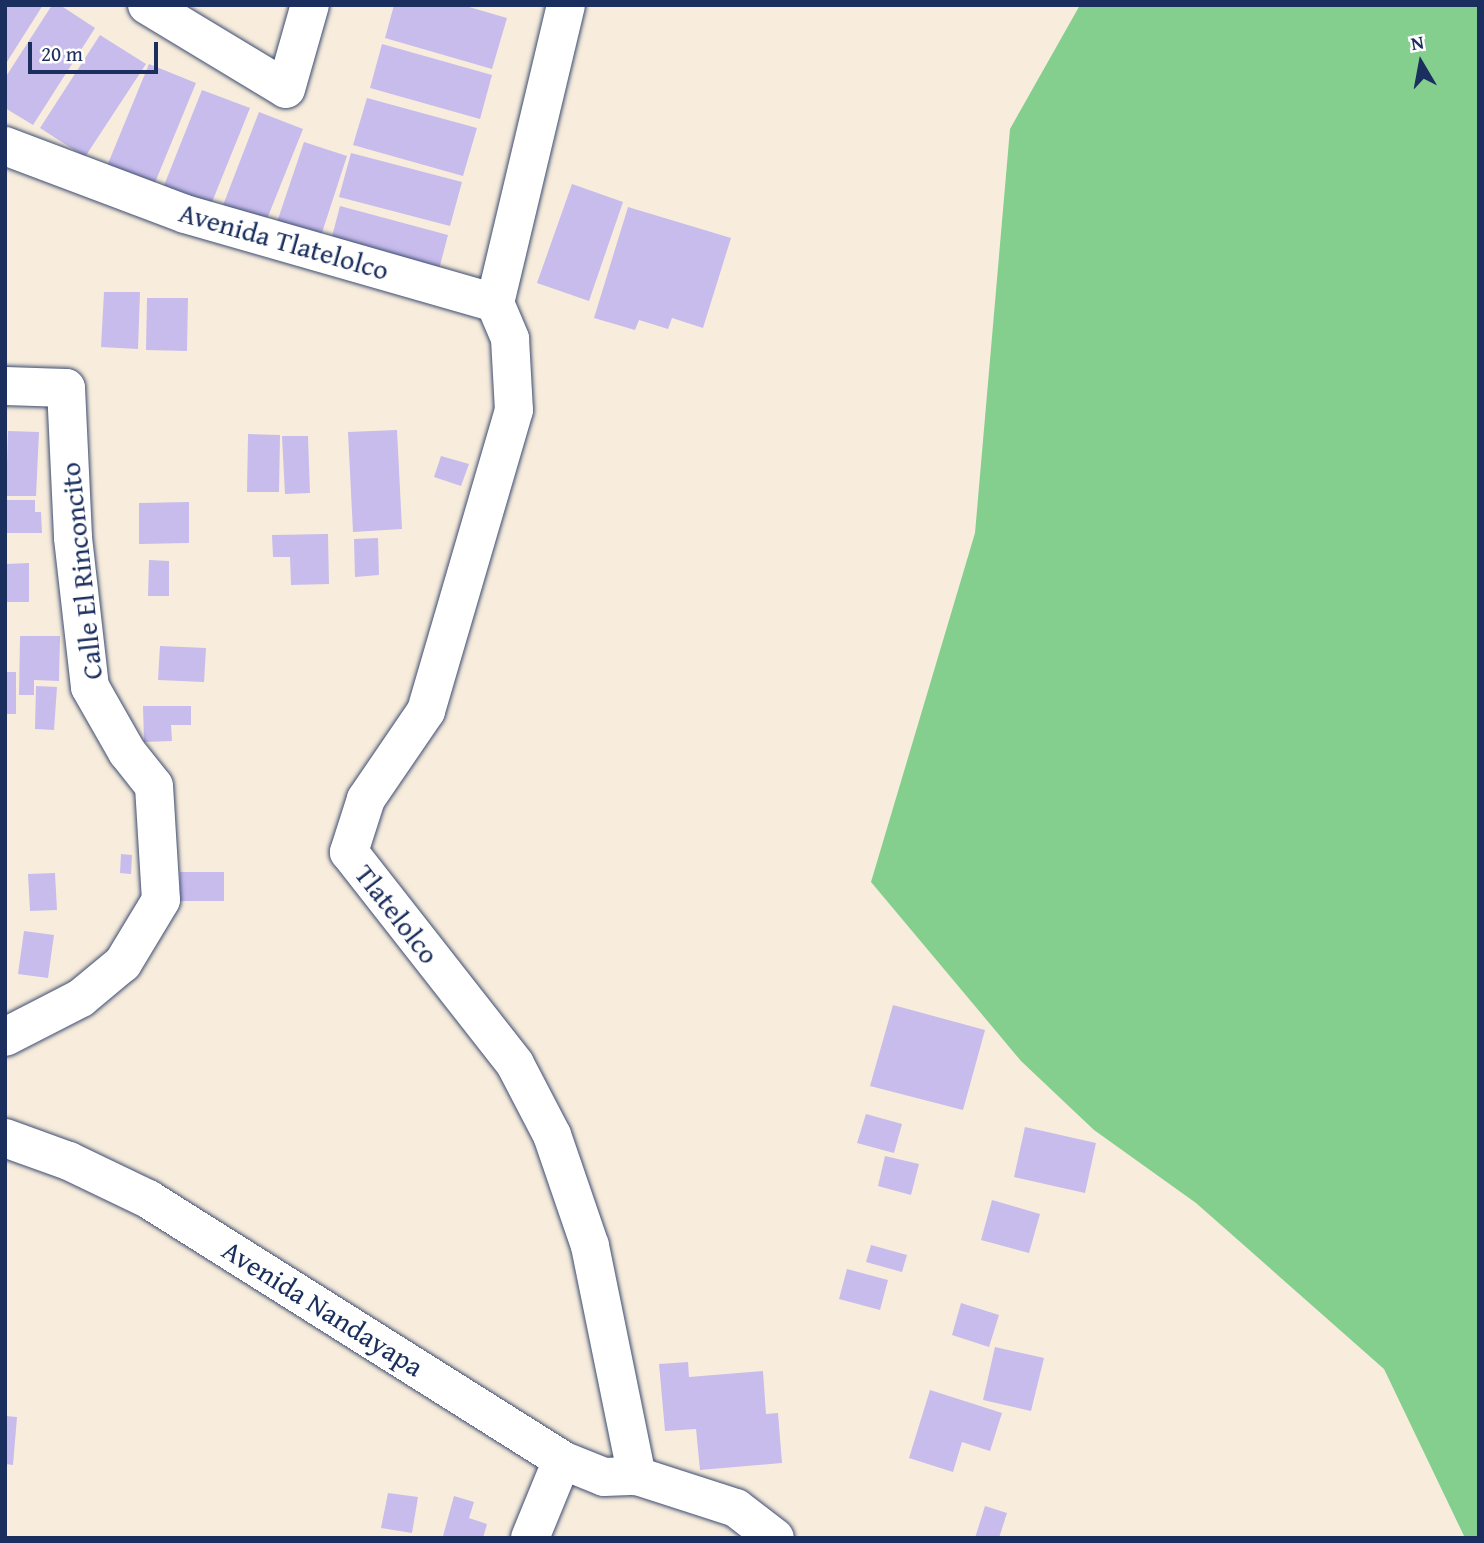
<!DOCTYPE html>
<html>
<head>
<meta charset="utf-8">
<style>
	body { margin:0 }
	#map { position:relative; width:1484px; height:1543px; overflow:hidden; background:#f8eddc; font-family:"Gentium Book Plus",serif }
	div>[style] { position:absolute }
	.green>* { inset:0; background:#84cf8d }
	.building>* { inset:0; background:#c7bcec }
	.roads { filter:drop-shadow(0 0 2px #3c4c71) drop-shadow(0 0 2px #3c4c71) }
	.minor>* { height:38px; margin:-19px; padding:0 19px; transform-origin:19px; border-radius:19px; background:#fff }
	span { translate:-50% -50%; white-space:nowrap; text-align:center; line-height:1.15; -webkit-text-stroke:6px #fff; paint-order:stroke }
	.street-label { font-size:28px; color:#1b2f5e }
	.frame { position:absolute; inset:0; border:7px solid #1b2f5e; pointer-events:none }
	.north { position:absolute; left:1386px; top:28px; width:70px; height:70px; -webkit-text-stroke:5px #fff; paint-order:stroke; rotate:350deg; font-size:19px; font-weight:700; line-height:28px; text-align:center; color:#1b2f5e }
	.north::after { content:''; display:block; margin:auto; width:24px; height:32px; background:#1b2f5e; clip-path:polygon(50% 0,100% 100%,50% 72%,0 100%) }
	.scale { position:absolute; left:28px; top:42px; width:130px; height:32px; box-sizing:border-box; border:4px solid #1b2f5e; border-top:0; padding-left:9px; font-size:21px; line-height:24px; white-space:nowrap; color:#1b2f5e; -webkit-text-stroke:5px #fff; paint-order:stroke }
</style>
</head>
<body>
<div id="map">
	<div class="green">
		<i style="clip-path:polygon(1080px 5px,1479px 5px,1479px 1538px,1465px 1538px,1384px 1369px,1196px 1203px,1094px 1130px,1021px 1061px,871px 882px,975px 533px,1010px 129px)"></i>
	</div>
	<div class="building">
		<i style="clip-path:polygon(5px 5px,43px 5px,5px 65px)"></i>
		<i style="clip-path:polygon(52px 5px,60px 5px,95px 28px,33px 125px,5px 108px,5px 78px)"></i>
		<i style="clip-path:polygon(394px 5px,462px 5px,507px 18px,492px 69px,385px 38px)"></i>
		<i style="clip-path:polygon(100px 35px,146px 64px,85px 157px,40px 128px)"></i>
		<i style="clip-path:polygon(382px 44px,492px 75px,480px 119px,370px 88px)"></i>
		<i style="clip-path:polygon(149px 64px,196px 83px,154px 185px,107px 166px)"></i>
		<i style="clip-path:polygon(202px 90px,250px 108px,208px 212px,161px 193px)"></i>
		<i style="clip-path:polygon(367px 98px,477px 128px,463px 176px,353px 145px)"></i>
		<i style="clip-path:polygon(259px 112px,303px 129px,263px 229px,220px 213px)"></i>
		<i style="clip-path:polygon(304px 142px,347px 156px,318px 245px,274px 231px)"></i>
		<i style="clip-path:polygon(351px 153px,462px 182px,450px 226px,339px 197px)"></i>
		<i style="clip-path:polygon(572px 184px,623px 202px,589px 301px,537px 283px)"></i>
		<i style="clip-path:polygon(340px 206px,448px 235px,437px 277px,329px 248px)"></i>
		<i style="clip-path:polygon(628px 207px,731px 238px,703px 328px,672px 318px,668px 329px,639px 320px,635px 330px,594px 318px)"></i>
		<i style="clip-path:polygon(104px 292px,140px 292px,138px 349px,101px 347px)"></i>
		<i style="clip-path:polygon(147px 298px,188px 298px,187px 351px,146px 350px)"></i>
		<i style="clip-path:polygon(397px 430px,402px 529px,353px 532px,348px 432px)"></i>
		<i style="clip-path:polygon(8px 431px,39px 432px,36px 496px,6px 496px)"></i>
		<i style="clip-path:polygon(248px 434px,280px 435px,279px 492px,247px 492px)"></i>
		<i style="clip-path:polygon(282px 436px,308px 436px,310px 493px,285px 494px)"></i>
		<i style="clip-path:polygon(441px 456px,469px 464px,461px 486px,434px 477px)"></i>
		<i style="clip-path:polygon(5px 500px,35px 500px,35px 512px,41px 512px,42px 533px,5px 533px)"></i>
		<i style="clip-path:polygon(189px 502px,189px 543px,139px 544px,139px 503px)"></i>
		<i style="clip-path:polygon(328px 534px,329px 584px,291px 585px,290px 557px,273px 557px,272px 535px)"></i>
		<i style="clip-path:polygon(378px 538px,379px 575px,355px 577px,354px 539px)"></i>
		<i style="clip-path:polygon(149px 560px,169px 561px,169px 596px,148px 596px)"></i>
		<i style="clip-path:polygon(29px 563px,29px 602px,5px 602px,5px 564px)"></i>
		<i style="clip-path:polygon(20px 636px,60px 636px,59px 681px,34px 680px,34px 695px,19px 695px)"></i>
		<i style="clip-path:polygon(160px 646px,206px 648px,204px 682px,158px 680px)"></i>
		<i style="clip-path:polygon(5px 672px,16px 672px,16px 714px,5px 714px)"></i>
		<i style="clip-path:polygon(36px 686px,57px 687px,54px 730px,35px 729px)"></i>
		<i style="clip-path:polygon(143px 706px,191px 706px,191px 725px,171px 725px,172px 741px,144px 742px)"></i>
		<i style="clip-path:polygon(121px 854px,132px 855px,131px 874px,120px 873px)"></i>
		<i style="clip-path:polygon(180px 872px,224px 872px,224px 901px,180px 901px)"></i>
		<i style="clip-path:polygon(55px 873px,57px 910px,30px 911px,28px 874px)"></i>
		<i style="clip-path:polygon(24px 931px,54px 935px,48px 978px,18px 974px)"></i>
		<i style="clip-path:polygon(893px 1005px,985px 1030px,963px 1110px,870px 1086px)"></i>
		<i style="clip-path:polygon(866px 1114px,902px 1124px,894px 1153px,857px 1143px)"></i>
		<i style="clip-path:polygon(1025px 1127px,1096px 1143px,1085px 1193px,1014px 1177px)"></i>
		<i style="clip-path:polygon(885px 1156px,919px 1164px,911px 1195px,878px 1186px)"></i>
		<i style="clip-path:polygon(992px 1200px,1040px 1214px,1029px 1253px,981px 1240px)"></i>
		<i style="clip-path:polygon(871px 1245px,907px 1255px,902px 1272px,866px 1262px)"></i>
		<i style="clip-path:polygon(847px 1269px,888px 1280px,880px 1310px,839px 1299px)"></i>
		<i style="clip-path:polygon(961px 1303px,999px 1315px,989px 1347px,952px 1335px)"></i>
		<i style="clip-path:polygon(995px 1347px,1044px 1358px,1031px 1411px,983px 1400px)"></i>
		<i style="clip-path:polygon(688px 1362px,689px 1377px,763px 1371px,766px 1414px,778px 1413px,782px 1463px,700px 1470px,696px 1429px,665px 1431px,659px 1364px)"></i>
		<i style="clip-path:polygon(930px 1390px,1002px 1413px,990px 1451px,962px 1442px,953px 1472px,909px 1458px)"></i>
		<i style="clip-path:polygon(5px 1416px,17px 1417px,13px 1465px,5px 1464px)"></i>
		<i style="clip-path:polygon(388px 1493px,418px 1497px,412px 1533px,381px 1528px)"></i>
		<i style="clip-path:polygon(454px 1496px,474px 1502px,469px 1518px,487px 1524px,483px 1538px,443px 1536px)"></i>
		<i style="clip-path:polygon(985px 1506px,1007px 1513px,999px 1538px,975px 1538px)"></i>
	</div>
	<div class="roads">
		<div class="minor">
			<i style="left:147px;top:5px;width:162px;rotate:31.1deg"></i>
			<i style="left:286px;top:89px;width:87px;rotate:-74.1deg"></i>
			<i style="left:5px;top:146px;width:192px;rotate:20.7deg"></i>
			<i style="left:185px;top:214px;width:323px;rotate:16deg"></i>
			<i style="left:495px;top:303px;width:39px;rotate:67deg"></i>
			<i style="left:510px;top:339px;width:71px;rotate:86.8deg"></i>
			<i style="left:514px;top:410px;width:314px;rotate:106.3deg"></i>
			<i style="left:426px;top:711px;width:107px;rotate:124.3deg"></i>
			<i style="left:366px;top:799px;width:56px;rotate:107.8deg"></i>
			<i style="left:349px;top:852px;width:269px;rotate:51.9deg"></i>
			<i style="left:515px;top:1064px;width:80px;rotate:62.5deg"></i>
			<i style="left:552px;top:1135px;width:117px;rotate:71.1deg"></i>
			<i style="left:590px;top:1246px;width:235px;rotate:78.5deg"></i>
			<i style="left:637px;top:1476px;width:104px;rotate:17.9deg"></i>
			<i style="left:736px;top:1508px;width:49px;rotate:37.6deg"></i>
			<i style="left:495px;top:303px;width:306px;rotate:-76.6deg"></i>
			<i style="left:5px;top:386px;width:61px;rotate:1.9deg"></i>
			<i style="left:66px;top:388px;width:150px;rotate:87.3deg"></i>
			<i style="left:73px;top:538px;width:150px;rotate:83.5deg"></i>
			<i style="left:90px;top:687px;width:75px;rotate:60.4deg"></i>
			<i style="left:127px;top:752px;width:43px;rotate:51.5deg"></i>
			<i style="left:154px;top:786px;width:114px;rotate:86.5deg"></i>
			<i style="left:161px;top:900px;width:74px;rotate:121.1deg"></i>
			<i style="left:123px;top:963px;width:55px;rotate:140.2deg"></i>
			<i style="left:81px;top:998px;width:85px;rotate:152.8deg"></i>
			<i style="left:5px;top:1138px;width:68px;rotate:19.8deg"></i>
			<i style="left:69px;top:1161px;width:88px;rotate:25.7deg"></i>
			<i style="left:148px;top:1199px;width:489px;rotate:32.2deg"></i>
			<i style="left:562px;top:1460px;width:45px;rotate:22deg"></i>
			<i style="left:604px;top:1477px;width:33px;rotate:-2deg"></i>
			<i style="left:530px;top:1538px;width:84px;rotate:-67.7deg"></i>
		</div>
	</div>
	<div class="street-label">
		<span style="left:284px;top:241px;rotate:16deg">Avenida Tlatelolco</span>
		<span style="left:81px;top:571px;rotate:-96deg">Calle El Rinconcito</span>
		<span style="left:397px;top:914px;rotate:52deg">Tlatelolco</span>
		<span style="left:323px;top:1308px;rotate:32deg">Avenida Nandayapa</span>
	</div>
	<div class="frame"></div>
	<div class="north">N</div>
	<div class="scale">20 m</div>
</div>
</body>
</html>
